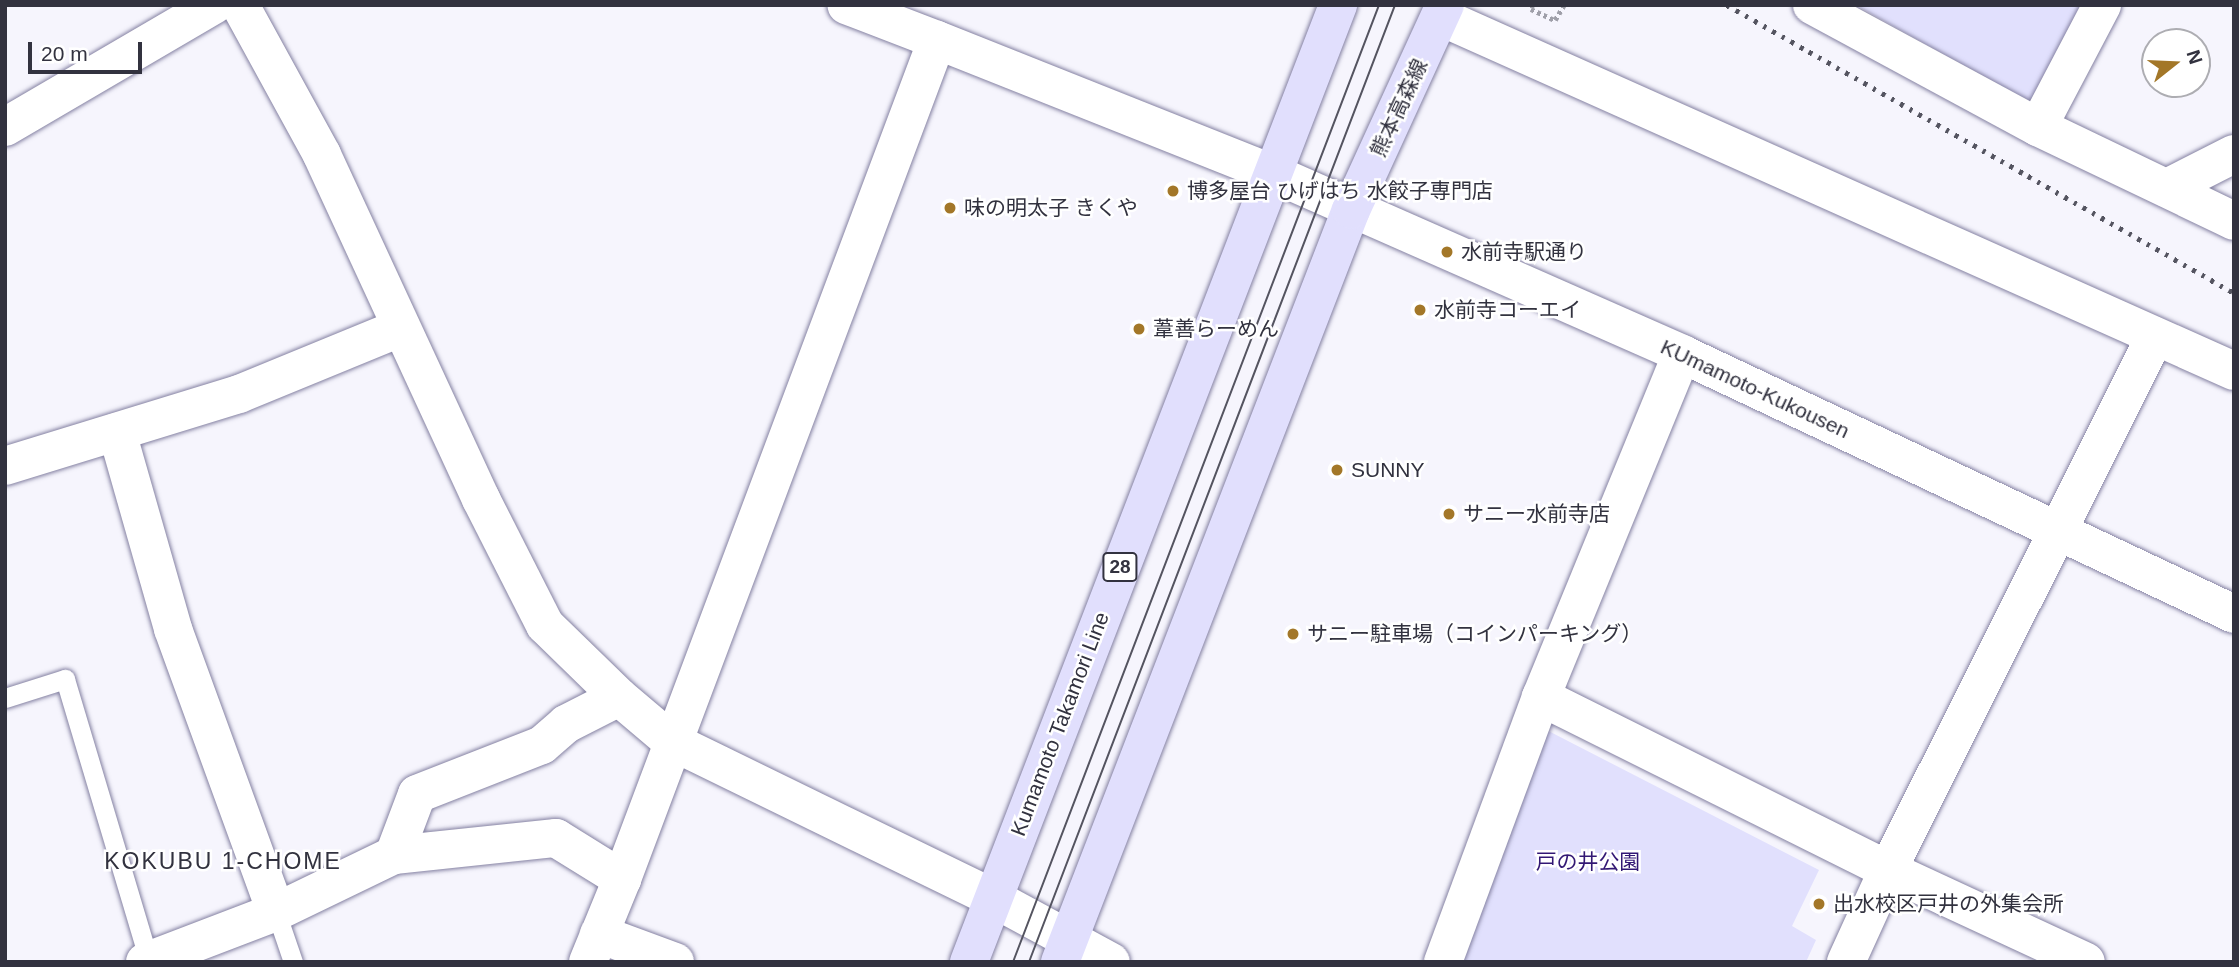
<!DOCTYPE html>
<html>
<head>
<meta charset="utf-8">
<style>
	body { margin:0 }
	#map { position:relative; width:2239px; height:967px; overflow:hidden; background:#f6f5fd; font-family:Helvetica,"Noto Sans JP",sans-serif }
	div>[style] { position:absolute }
	.green>* { inset:0; background:#e1e0fd }
	.path>* { height:4.5px; margin-top:-2.25px; transform-origin:0; background:repeating-linear-gradient(90deg,#9f9fa9 0 3.5px,transparent 0 7px) }
	.roads { filter:drop-shadow(0 0 2px #8481a2) drop-shadow(0 0 2px #8481a2) }
	.service>* { height:19px; margin:-9.5px; padding:0 9.5px; transform-origin:9.5px; border-radius:9.5px; background:#fff }
	.minor>* { height:38px; margin:-19px; padding:0 19px; transform-origin:19px; border-radius:19px; background:#fff }
	.tertiary>* { height:38px; margin:-19px; padding:0 19px; transform-origin:19px; border-radius:19px; background:#fff }
	.secondary>* { height:38px; margin:-19px; padding:0 19px; transform-origin:19px; border-radius:19px; background:#fff }
	.primary>* { height:38px; margin:-19px; padding:0 19px; transform-origin:19px; border-radius:19px; background:#e1dffd }
	.tram>* { height:2px; margin:-1px; padding:0 1px; transform-origin:1px; border-radius:1px; background:#545460 }
	.rail>* { height:5px; margin-top:-2.5px; transform-origin:0; background:repeating-linear-gradient(90deg,#545460 0 3.5px,transparent 0 10.5px) }
	.dots>* { width:19px; height:19px; translate:-50% -50%; box-sizing:border-box; border:4px solid #fff; border-radius:50% }
	span { translate:-50% -50%; white-space:nowrap; text-align:center; line-height:1.15; -webkit-text-stroke:5px #fff; paint-order:stroke }
	.shield-label span { padding:2px 5px; background:#fff; border:2px solid; border-radius:5px; -webkit-text-stroke-width:0 }
	.shield-label { font-size:19px; color:#32323f; font-weight:700 }
	.street-label { font-size:21px; color:#32323f }
	.poi-label { font-size:21px; color:#32323f }
	.left { translate:0 -50%; text-align:left }
	.park-label { font-size:21px; color:#321774 }
	.neighbourhood-label { font-size:23px; color:#32323f; letter-spacing:2px }
	.frame { position:absolute; inset:0; border:7px solid #32323f; pointer-events:none }
	.north { position:absolute; left:2141px; top:28px; width:70px; height:70px; box-sizing:border-box; background:#fff; border:2px solid #adadb2; border-radius:50%; rotate:72deg; font-size:19px; font-weight:700; line-height:28px; text-align:center; color:#32323f }
	.north::after { content:''; display:block; margin:auto; width:24px; height:32px; background:#a37728; clip-path:polygon(50% 0,100% 100%,50% 72%,0 100%) }
	.scale { position:absolute; left:28px; top:42px; width:114px; height:32px; box-sizing:border-box; border:4px solid #32323f; border-top:0; padding-left:9px; font-size:21px; line-height:24px; white-space:nowrap; color:#32323f; -webkit-text-stroke:5px #fff; paint-order:stroke }
</style>
</head>
<body>
<div id="map">
	<div class="green">
		<i style="clip-path:polygon(1856px 5px,2083px 5px,2036px 106px)"></i>
		<i style="clip-path:polygon(1531px 722px,1819px 870px,1792px 926px,1816px 940px,1806px 962px,1444px 962px)"></i>
	</div>
	<div class="path">
		<i style="left:1533px;top:5px;width:4px;rotate:117deg"></i>
		<i style="left:1531px;top:9px;width:26px;rotate:25deg"></i>
		<i style="left:1555px;top:20px;width:17px;rotate:-59deg"></i>
	</div>
	<div class="roads">
		<div class="service">
			<i style="left:5px;top:698px;width:63px;rotate:-17.6deg"></i>
			<i style="left:65px;top:679px;width:293px;rotate:73.4deg"></i>
			<i style="left:276px;top:912px;width:53px;rotate:71.2deg"></i>
		</div>
		<div class="minor">
			<i style="left:240px;top:5px;width:171px;rotate:61.3deg"></i>
			<i style="left:322px;top:155px;width:379px;rotate:65.2deg"></i>
			<i style="left:481px;top:499px;width:141px;rotate:63.1deg"></i>
			<i style="left:545px;top:625px;width:103px;rotate:44.2deg"></i>
			<i style="left:619px;top:697px;width:68px;rotate:40.2deg"></i>
			<i style="left:1812px;top:5px;width:257px;rotate:28.4deg"></i>
			<i style="left:2038px;top:127px;width:217px;rotate:25.6deg"></i>
			<i style="left:1441px;top:17px;width:868px;rotate:24.06deg"></i>
			<i style="left:937px;top:40px;width:360px;rotate:21.7deg"></i>
			<i style="left:5px;top:127px;width:242px;rotate:-30.3deg"></i>
			<i style="left:2038px;top:127px;width:138px;rotate:-62.3deg"></i>
			<i style="left:2167px;top:188px;width:75px;rotate:-26.9deg"></i>
			<i style="left:117px;top:432px;width:205px;rotate:74.1deg"></i>
			<i style="left:173px;top:629px;width:301px;rotate:70deg"></i>
			<i style="left:5px;top:466px;width:245px;rotate:-17.1deg"></i>
			<i style="left:239px;top:394px;width:174px;rotate:-22.3deg"></i>
			<i style="left:1541px;top:697px;width:371px;rotate:-67.7deg"></i>
			<i style="left:394px;top:855px;width:65px;rotate:-69.3deg"></i>
			<i style="left:417px;top:794px;width:134px;rotate:-21.4deg"></i>
			<i style="left:542px;top:745px;width:32px;rotate:-41deg"></i>
			<i style="left:566px;top:724px;width:59px;rotate:-27deg"></i>
			<i style="left:599px;top:934px;width:81px;rotate:20.2deg"></i>
			<i style="left:145px;top:962px;width:140px;rotate:-20.9deg"></i>
			<i style="left:276px;top:912px;width:131px;rotate:-25.8deg"></i>
			<i style="left:394px;top:855px;width:163px;rotate:-6deg"></i>
			<i style="left:556px;top:838px;width:78px;rotate:31.8deg"></i>
			<i style="left:588px;top:962px;width:90px;rotate:-67.7deg"></i>
			<i style="left:622px;top:879px;width:896px;rotate:-69.42deg"></i>
			<i style="left:937px;top:40px;width:97px;rotate:-159deg"></i>
			<i style="left:1443px;top:962px;width:283px;rotate:-69.7deg"></i>
			<i style="left:1541px;top:697px;width:388px;rotate:26.5deg"></i>
			<i style="left:1888px;top:870px;width:218px;rotate:24.9deg"></i>
			<i style="left:1846px;top:962px;width:101px;rotate:-65.5deg"></i>
			<i style="left:1888px;top:870px;width:597px;rotate:-63.43deg"></i>
		</div>
		<div class="tertiary">
			<i style="left:671px;top:741px;width:358px;rotate:26deg"></i>
			<i style="left:993px;top:898px;width:134px;rotate:28.5deg"></i>
		</div>
		<div class="secondary">
			<i style="left:1272px;top:173px;width:448px;rotate:23.8deg"></i>
			<i style="left:1682px;top:354px;width:610px;rotate:25.22deg"></i>
		</div>
		<div class="primary">
			<i style="left:969px;top:962px;width:1026px;rotate:-68.91deg"></i>
			<i style="left:1060px;top:962px;width:806px;rotate:-68.85deg"></i>
			<i style="left:1351px;top:210px;width:226px;rotate:-65.4deg"></i>
		</div>
	</div>
	<div class="tram">
		<i style="left:1013px;top:962px;width:1025px;rotate:-69.07deg"></i>
		<i style="left:1029px;top:962px;width:1025px;rotate:-69.07deg"></i>
	</div>
	<div class="rail">
		<i style="left:1727px;top:5px;width:583px;rotate:29.6deg"></i>
	</div>
	<div class="dots">
		<i style="left:1173px;top:191px;background:#a37728"></i>
		<i style="left:950px;top:208px;background:#a37728"></i>
		<i style="left:1447px;top:252px;background:#a37728"></i>
		<i style="left:1420px;top:310px;background:#a37728"></i>
		<i style="left:1139px;top:329px;background:#a37728"></i>
		<i style="left:1337px;top:470px;background:#a37728"></i>
		<i style="left:1449px;top:514px;background:#a37728"></i>
		<i style="left:1293px;top:634px;background:#a37728"></i>
		<i style="left:1819px;top:904px;background:#a37728"></i>
	</div>
	<div class="shield-label">
		<span style="left:1120px;top:567px">28</span>
	</div>
	<div class="street-label">
		<span style="left:1399px;top:108px;rotate:-65deg">熊本高森線</span>
		<span style="left:1755px;top:389px;rotate:25deg">KUmamoto-Kukousen</span>
		<span style="left:1060px;top:724px;rotate:-69deg">Kumamoto Takamori Line</span>
	</div>
	<div class="poi-label">
		<span class="left" style="left:1187px;top:191px">博多屋台 ひげはち 水餃子専門店</span>
		<span class="left" style="left:964px;top:208px">味の明太子 きくや</span>
		<span class="left" style="left:1461px;top:252px">水前寺駅通り</span>
		<span class="left" style="left:1434px;top:310px">水前寺コーエイ</span>
		<span class="left" style="left:1153px;top:329px">葦善らーめん</span>
		<span class="left" style="left:1351px;top:470px">SUNNY</span>
		<span class="left" style="left:1463px;top:514px">サニー水前寺店</span>
		<span class="left" style="left:1307px;top:634px">サニー駐車場（コインパーキング）</span>
		<span class="left" style="left:1833px;top:904px">出水校区戸井の外集会所</span>
	</div>
	<div class="park-label">
		<span style="left:1588px;top:862px">戸の井公園</span>
	</div>
	<div class="neighbourhood-label">
		<span style="left:223px;top:861px">KOKUBU 1-CHOME</span>
	</div>
	<div class="frame"></div>
	<div class="north">N</div>
	<div class="scale">20 m</div>
</div>
</body>
</html>
